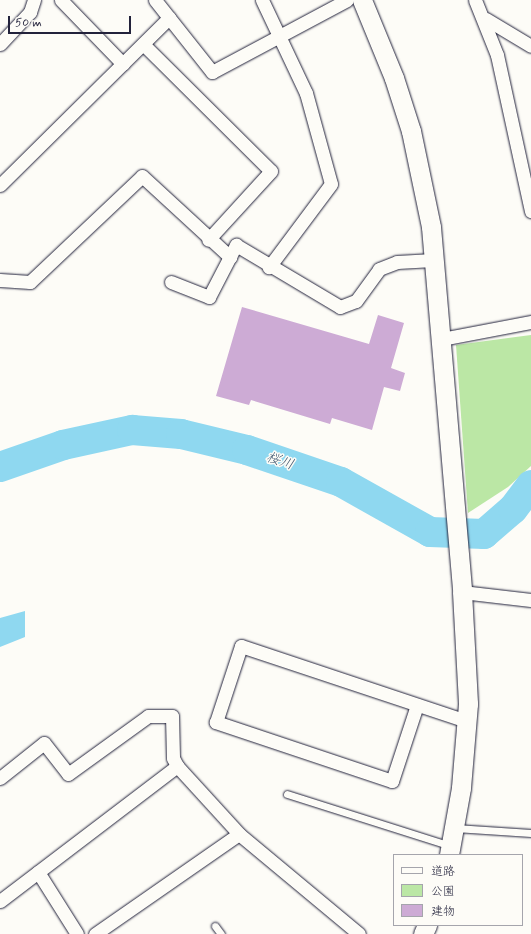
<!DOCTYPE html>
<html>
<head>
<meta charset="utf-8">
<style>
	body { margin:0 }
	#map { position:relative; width:531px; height:934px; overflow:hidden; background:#fdfcf7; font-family:Mynerve,"Klee One",sans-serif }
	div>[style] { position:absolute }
	.green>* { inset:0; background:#bbe7a5 }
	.water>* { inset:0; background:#8fd8f0 }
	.river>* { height:30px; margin:-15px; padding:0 15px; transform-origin:15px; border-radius:15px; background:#8fd8f0 }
	.building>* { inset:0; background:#cdabd5 }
	.roads { filter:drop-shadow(0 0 1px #22223b) drop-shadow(0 0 1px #22223b) }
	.lane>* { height:7px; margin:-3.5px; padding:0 3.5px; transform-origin:3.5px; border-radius:3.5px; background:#fdfcf7 }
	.street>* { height:13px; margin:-6.5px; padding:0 6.5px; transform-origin:6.5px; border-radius:6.5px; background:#fdfcf7 }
	.secondary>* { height:19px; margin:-9.5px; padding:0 9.5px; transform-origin:9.5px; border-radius:9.5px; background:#fdfcf7 }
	span { translate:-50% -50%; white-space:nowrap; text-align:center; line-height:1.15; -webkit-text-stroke:3px #fdfcf7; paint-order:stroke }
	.water-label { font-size:14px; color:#435971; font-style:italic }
	.legend { position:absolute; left:393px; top:854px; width:130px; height:72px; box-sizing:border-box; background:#fdfcf7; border:1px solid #a5a5ac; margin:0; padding:5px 7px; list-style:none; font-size:12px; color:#22223b }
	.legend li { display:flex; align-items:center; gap:8px; height:20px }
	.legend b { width:20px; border:1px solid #a5a5ac }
	.scale { position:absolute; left:8px; top:16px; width:123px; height:18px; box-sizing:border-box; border:2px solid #22223b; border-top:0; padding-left:5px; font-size:12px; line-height:14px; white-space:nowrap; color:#22223b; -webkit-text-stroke:3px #fdfcf7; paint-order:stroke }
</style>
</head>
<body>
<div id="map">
	<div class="green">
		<i style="clip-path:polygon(531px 335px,531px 466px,508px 487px,468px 513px,456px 345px)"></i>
	</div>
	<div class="water">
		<i style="clip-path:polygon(25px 611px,25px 637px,0 647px,0 618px)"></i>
	</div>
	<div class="river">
		<i style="left:0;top:467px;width:67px;rotate:-19.2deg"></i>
		<i style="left:63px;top:445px;width:71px;rotate:-12.3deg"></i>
		<i style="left:132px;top:430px;width:49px;rotate:4.7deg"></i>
		<i style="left:181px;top:434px;width:68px;rotate:13.6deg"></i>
		<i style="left:247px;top:450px;width:99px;rotate:18.8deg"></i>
		<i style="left:341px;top:482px;width:102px;rotate:29.3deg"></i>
		<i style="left:430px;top:532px;width:54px;rotate:2.1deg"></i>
		<i style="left:484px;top:534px;width:38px;rotate:-41deg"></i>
		<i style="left:513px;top:509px;width:30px;rotate:-53deg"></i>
	</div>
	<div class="building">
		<i style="clip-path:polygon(242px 307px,369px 344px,378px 315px,404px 323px,391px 368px,405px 373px,400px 391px,384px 387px,372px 430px,332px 418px,330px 424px,251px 400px,249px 405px,216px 396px)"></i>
	</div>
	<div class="roads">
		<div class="lane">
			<i style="left:287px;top:794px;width:172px;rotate:17.6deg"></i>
			<i style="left:455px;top:828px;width:76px;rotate:3.8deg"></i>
			<i style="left:215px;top:926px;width:10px;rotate:53deg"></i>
		</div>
		<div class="street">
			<i style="left:61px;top:0;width:89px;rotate:45.9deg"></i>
			<i style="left:155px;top:0;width:92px;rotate:51.6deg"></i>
			<i style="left:212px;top:72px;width:153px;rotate:-28.1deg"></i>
			<i style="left:262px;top:0;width:103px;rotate:64.7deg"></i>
			<i style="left:306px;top:93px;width:94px;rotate:74.6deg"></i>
			<i style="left:331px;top:184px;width:104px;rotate:126.8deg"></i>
			<i style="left:475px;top:0;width:59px;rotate:68.2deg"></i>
			<i style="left:497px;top:55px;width:160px;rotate:77.7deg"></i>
			<i style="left:486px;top:19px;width:52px;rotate:31deg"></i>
			<i style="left:0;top:44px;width:44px;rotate:-46.8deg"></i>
			<i style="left:30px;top:12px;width:13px;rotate:-72deg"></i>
			<i style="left:143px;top:44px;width:180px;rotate:44.8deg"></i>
			<i style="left:271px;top:171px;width:93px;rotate:132.4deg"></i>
			<i style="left:0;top:185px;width:238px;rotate:-44.7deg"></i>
			<i style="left:0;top:280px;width:30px;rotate:4deg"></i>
			<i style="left:30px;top:282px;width:154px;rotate:-43.4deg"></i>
			<i style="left:142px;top:176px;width:120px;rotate:42.6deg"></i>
			<i style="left:171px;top:282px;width:41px;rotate:21.5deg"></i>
			<i style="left:209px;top:297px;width:59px;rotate:-62.6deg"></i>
			<i style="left:236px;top:245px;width:121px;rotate:30.8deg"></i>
			<i style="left:340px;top:307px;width:17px;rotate:-21deg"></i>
			<i style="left:356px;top:301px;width:39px;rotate:-54deg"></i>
			<i style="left:379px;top:269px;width:19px;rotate:-21deg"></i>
			<i style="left:397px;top:262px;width:36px;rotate:-3deg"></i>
			<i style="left:442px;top:339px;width:91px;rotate:-10.8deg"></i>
			<i style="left:462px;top:592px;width:69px;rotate:6.6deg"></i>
			<i style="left:417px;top:705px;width:80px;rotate:108.2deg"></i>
			<i style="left:392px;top:781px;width:186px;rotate:-161.5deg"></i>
			<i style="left:216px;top:722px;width:80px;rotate:-71.8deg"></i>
			<i style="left:241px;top:646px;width:238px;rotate:18.4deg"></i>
			<i style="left:0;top:778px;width:56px;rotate:-38.5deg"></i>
			<i style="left:44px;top:743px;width:39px;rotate:52deg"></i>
			<i style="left:68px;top:774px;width:99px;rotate:-35.9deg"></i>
			<i style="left:148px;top:716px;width:24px"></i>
			<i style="left:172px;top:716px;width:42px;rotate:88.6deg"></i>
			<i style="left:173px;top:758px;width:9px;rotate:63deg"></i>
			<i style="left:177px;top:766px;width:92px;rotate:47.6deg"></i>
			<i style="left:239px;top:834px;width:156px;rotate:39.8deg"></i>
			<i style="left:38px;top:872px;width:73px;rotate:57.8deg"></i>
			<i style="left:0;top:901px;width:223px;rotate:-37.3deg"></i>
			<i style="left:95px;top:934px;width:175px;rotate:-34.8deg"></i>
		</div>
		<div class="secondary">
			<i style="left:362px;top:0;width:84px;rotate:67.7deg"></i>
			<i style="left:394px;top:78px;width:56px;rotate:72.2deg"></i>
			<i style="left:411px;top:131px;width:98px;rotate:78.2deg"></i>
			<i style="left:431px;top:227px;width:366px;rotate:85.1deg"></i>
			<i style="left:462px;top:592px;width:112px;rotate:86.9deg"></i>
			<i style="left:468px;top:704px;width:84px;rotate:94.8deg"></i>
			<i style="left:461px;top:788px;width:68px;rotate:100.2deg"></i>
			<i style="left:423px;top:934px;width:10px;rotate:-66deg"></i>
		</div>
	</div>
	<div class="water-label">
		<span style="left:280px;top:461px;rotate:19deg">桜川</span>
	</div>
	<ul class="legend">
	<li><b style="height:5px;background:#fdfcf7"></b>道路</li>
	<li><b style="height:11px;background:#bbe7a5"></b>公園</li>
	<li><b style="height:11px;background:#cdabd5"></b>建物</li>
	</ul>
	<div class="scale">50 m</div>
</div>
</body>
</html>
